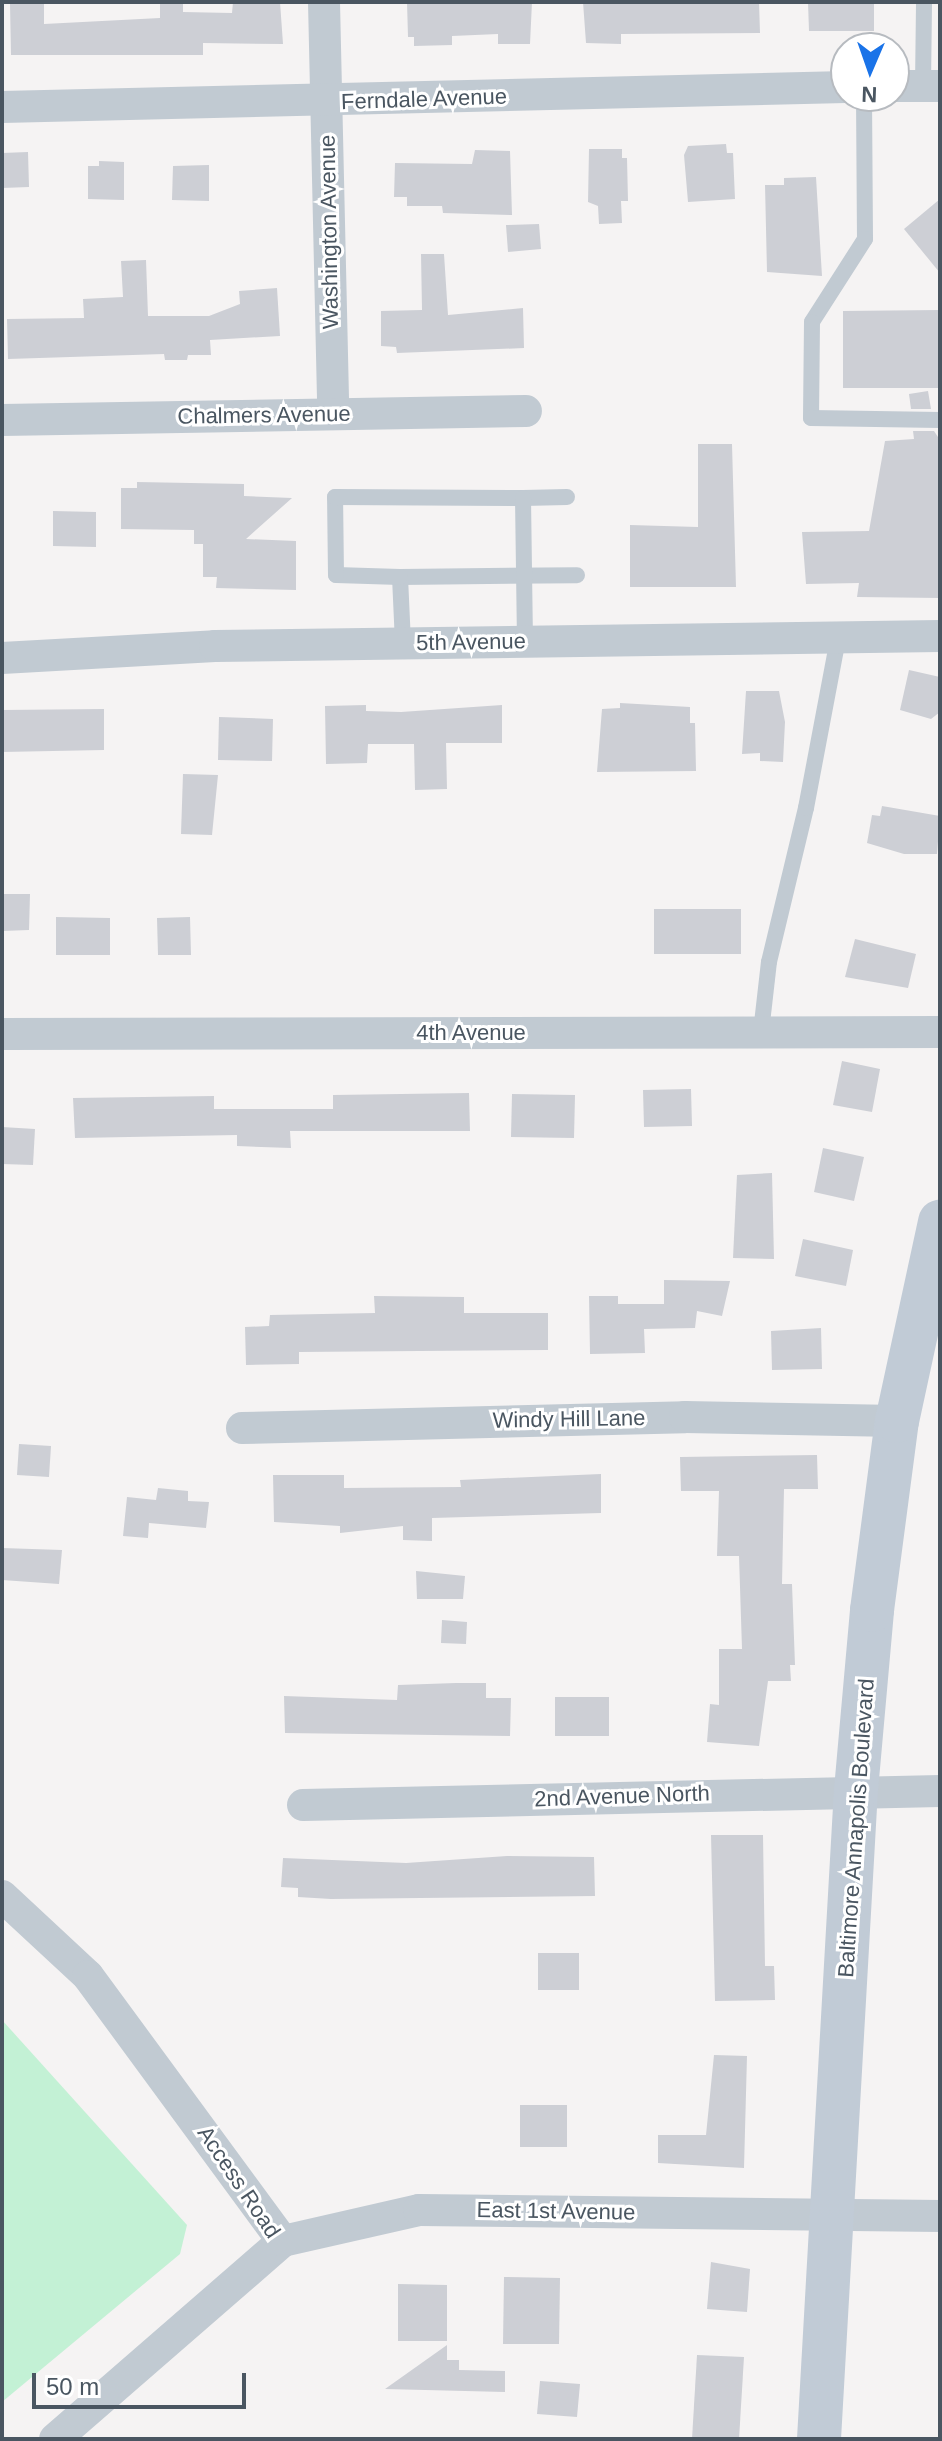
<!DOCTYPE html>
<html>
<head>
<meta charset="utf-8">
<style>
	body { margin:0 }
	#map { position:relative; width:942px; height:2441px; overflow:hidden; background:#f5f3f3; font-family:Helvetica,sans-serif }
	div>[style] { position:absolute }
	.green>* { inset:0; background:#c3f1d5 }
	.building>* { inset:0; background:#cdcfd5 }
	.lane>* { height:16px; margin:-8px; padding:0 8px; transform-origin:8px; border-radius:8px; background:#c1cad2 }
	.street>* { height:32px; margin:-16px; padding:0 16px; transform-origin:16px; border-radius:16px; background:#c1cad2 }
	.secondary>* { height:44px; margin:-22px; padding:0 22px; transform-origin:22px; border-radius:22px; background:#c1cbd6 }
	span { translate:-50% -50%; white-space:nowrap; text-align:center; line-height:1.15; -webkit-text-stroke:6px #fff; paint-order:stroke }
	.street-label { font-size:22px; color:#4a5661 }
	.frame { position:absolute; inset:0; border:4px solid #4a5661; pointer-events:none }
	.north { position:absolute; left:830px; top:32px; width:80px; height:80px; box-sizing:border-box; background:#fff; border:2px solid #b7bbc0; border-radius:50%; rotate:182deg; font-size:22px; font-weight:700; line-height:32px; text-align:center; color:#4a5661 }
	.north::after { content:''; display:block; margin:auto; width:28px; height:36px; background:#1a73e8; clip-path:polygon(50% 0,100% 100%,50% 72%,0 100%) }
	.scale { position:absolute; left:32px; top:2373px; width:214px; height:36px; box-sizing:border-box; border:4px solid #4a5661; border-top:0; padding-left:10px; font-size:24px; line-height:28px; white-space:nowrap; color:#4a5661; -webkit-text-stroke:6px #fff; paint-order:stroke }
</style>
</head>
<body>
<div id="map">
	<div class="green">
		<i style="clip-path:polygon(2px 2020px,187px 2225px,180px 2254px,2px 2402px)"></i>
	</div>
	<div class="building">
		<i style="clip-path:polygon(160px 2px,183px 2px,183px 12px,232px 13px,233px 2px,280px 2px,283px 44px,203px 43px,203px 55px,11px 55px,10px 4px,44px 4px,44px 24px,160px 18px)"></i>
		<i style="clip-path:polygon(407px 2px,532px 2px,530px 44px,498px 44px,498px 34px,452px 36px,452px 45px,414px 46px,414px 37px,408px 37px)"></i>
		<i style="clip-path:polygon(583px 2px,759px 2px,760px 33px,621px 34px,621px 44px,586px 43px)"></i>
		<i style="clip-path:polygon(808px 2px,874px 2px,874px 31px,809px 31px)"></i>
		<i style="clip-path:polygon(726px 144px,727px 153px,733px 153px,735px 199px,688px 202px,684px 155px,688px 146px)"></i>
		<i style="clip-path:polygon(589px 149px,622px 149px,622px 158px,627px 158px,628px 201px,621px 201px,622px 223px,599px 224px,598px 206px,588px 202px)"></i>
		<i style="clip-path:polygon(475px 150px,510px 151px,512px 215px,443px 213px,442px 206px,407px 206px,407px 197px,394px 197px,395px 163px,472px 164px)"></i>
		<i style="clip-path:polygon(28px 152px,29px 187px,2px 188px,2px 153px)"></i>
		<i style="clip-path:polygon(99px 161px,124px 162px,124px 200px,88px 199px,88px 166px,99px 166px)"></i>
		<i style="clip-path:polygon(209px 165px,209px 201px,172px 200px,173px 166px)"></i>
		<i style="clip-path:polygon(816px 177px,822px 276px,767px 272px,765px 185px,784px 185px,784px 178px)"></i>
		<i style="clip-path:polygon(940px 199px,940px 273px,904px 229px)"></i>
		<i style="clip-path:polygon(539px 224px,541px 249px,508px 252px,506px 225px)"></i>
		<i style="clip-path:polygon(421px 254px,444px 254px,448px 315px,523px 308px,524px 348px,397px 353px,396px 347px,381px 346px,381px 311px,422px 310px)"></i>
		<i style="clip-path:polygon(146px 260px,148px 316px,209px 316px,240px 304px,239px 291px,277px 288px,280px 336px,210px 340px,211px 355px,188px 355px,187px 360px,165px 360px,164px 354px,8px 359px,7px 319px,84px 318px,83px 299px,123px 297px,121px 261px)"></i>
		<i style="clip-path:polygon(940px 310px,940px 388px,843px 388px,843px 311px)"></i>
		<i style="clip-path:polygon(928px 391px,931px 409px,911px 409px,909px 394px)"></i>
		<i style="clip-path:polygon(913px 431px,934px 431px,940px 440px,940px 598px,857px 597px,859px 583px,806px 584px,802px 532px,869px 531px,885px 441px,914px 439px)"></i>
		<i style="clip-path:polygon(698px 444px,732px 444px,736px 587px,630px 587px,630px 525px,698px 527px)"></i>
		<i style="clip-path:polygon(137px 482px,244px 484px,244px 496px,292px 498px,246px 539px,296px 541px,296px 590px,216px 588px,217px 577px,203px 577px,203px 544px,194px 544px,194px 530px,121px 529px,121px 488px,137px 488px)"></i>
		<i style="clip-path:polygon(53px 511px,96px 512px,96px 547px,53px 546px)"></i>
		<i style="clip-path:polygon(909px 670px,940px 677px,940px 712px,931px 719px,900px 710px)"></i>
		<i style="clip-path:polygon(746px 691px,779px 691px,785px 722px,783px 762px,760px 761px,760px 753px,742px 754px)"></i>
		<i style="clip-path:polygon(620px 703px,690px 707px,690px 723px,695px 723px,696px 771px,597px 772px,602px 709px,620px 708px)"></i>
		<i style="clip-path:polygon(366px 705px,366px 711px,401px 712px,502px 705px,502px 743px,446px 743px,447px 789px,415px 790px,414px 744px,368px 744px,367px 763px,326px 764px,325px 706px)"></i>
		<i style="clip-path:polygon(104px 709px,104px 750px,2px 752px,2px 710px)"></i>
		<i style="clip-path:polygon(219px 717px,273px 719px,272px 761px,218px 760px)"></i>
		<i style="clip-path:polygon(183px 774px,218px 775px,212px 835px,181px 834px)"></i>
		<i style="clip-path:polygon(882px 806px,940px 816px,937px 854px,904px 854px,867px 843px,872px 815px,880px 816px)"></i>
		<i style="clip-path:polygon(2px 894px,30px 894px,29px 930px,2px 931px)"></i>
		<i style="clip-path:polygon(654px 909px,741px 909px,741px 954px,654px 954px)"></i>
		<i style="clip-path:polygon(56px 917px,110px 918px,110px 955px,56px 955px)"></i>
		<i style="clip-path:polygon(190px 917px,191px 955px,158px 955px,157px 918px)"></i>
		<i style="clip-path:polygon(855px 939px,916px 954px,908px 988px,845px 977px)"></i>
		<i style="clip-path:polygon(842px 1061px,880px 1069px,872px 1112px,833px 1105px)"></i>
		<i style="clip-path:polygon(691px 1089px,692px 1126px,644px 1127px,643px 1090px)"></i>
		<i style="clip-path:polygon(469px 1093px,470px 1131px,290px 1131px,291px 1148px,237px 1146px,237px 1135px,75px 1138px,73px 1098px,214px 1096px,214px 1109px,333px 1109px,333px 1095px)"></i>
		<i style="clip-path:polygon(512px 1094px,575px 1095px,574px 1138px,511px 1137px)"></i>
		<i style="clip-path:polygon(2px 1127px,35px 1129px,33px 1165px,2px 1164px)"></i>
		<i style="clip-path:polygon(823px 1148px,864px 1157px,854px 1201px,814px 1192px)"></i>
		<i style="clip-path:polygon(772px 1173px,774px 1259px,733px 1258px,737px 1175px)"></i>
		<i style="clip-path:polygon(803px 1239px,853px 1250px,846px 1286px,795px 1276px)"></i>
		<i style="clip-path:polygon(664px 1280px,730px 1281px,722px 1316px,697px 1311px,695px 1328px,644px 1329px,645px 1353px,590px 1354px,589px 1296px,618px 1296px,618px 1304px,664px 1304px)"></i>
		<i style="clip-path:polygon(374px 1296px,464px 1297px,464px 1313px,548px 1313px,548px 1350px,299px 1352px,299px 1364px,246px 1365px,245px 1327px,269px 1326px,270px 1315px,375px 1313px)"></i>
		<i style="clip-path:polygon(821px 1328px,822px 1369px,772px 1370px,771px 1331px)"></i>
		<i style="clip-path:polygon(19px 1444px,51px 1446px,49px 1477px,17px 1475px)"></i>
		<i style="clip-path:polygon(817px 1455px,818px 1489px,784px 1489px,782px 1584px,792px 1584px,795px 1665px,790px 1665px,791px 1681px,768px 1681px,759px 1746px,707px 1742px,710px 1704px,719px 1705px,719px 1649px,742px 1649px,739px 1556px,717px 1556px,719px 1491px,681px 1491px,680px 1457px)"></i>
		<i style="clip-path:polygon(601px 1474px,601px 1513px,432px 1518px,432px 1541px,403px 1540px,403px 1526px,340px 1533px,340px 1526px,274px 1522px,273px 1475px,344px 1475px,344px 1488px,461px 1487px,460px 1480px)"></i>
		<i style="clip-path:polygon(158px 1488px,188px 1491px,188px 1501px,209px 1502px,206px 1528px,149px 1523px,148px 1538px,123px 1536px,127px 1497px,156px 1500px)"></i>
		<i style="clip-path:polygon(2px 1548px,62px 1550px,59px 1584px,2px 1580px)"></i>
		<i style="clip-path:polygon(416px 1571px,465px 1576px,463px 1599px,417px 1599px)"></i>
		<i style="clip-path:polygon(442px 1620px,467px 1622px,466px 1644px,441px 1643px)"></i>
		<i style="clip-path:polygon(456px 1683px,486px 1683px,486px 1698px,511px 1698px,510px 1736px,285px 1733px,284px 1696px,397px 1700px,398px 1685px)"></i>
		<i style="clip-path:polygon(555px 1697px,609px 1697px,609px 1736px,555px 1736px)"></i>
		<i style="clip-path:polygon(711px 1835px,763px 1835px,765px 1966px,774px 1966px,775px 2000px,715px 2001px)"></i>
		<i style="clip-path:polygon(507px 1856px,594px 1857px,595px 1896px,331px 1899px,298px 1897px,298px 1888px,281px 1887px,283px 1858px,406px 1863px)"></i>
		<i style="clip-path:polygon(538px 1953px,579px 1953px,579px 1990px,538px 1990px)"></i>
		<i style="clip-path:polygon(714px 2055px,747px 2056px,744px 2168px,658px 2163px,658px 2135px,706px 2135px)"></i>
		<i style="clip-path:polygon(520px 2105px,567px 2105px,567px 2147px,520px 2147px)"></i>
		<i style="clip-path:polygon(711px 2262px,750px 2269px,747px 2312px,707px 2309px)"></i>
		<i style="clip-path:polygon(504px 2277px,560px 2278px,559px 2344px,503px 2344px)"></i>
		<i style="clip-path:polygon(398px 2284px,447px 2285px,447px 2341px,398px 2341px)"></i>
		<i style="clip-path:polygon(447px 2345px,447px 2360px,459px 2360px,459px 2370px,505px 2371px,505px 2392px,385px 2389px)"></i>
		<i style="clip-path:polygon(697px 2355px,744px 2357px,739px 2439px,692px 2439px)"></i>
		<i style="clip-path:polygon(540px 2381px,580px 2384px,577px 2417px,537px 2414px)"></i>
	</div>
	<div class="lane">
		<i style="left:923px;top:86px;width:84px;rotate:-89.3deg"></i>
		<i style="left:864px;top:96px;width:143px;rotate:89.6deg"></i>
		<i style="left:865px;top:239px;width:98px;rotate:122.6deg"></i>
		<i style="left:812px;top:322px;width:96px;rotate:90.6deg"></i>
		<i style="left:811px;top:418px;width:129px;rotate:0.9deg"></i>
		<i style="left:523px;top:498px;width:44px;rotate:-1.3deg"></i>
		<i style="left:400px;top:577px;width:177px;rotate:-0.6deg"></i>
		<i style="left:403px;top:643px;width:66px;rotate:-92.6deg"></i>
		<i style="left:400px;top:577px;width:64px;rotate:-178.2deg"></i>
		<i style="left:336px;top:575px;width:78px;rotate:-90.7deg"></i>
		<i style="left:335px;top:497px;width:188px;rotate:0.3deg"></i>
		<i style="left:523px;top:498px;width:144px;rotate:89.2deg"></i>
		<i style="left:761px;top:1032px;width:70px;rotate:-83.5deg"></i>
		<i style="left:769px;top:962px;width:158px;rotate:-76.5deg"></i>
		<i style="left:806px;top:808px;width:173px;rotate:-79.3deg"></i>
	</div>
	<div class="street">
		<i style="left:324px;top:2px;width:411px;rotate:88.7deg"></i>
		<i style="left:894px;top:86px;width:46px"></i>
		<i style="left:2px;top:107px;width:844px;rotate:-1.36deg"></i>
		<i style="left:2px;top:420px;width:524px;rotate:-0.98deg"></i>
		<i style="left:2px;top:658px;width:213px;rotate:-3.2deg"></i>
		<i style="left:215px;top:646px;width:725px;rotate:-0.79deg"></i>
		<i style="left:2px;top:1034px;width:938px;rotate:-0.12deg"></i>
		<i style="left:242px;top:1428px;width:443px;rotate:-1.4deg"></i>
		<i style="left:685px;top:1417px;width:212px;rotate:1.1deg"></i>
		<i style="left:303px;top:1805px;width:637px;rotate:-1.26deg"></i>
		<i style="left:2px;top:1896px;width:117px;rotate:42.9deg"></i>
		<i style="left:88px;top:1976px;width:329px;rotate:53.7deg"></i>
		<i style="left:283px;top:2241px;width:302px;rotate:139deg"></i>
		<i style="left:283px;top:2241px;width:139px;rotate:-12.8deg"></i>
		<i style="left:419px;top:2210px;width:521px;rotate:0.66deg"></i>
	</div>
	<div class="secondary">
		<i style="left:819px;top:2439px;width:650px;rotate:-86.74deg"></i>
		<i style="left:856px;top:1790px;width:181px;rotate:-84.9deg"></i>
		<i style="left:872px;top:1610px;width:191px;rotate:-82.5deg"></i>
		<i style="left:897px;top:1421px;width:204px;rotate:-77.8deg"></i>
	</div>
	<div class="street-label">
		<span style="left:424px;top:99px;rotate:-2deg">Ferndale Avenue</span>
		<span style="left:329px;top:232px;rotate:-91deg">Washington Avenue</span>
		<span style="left:264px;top:415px;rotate:-1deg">Chalmers Avenue</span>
		<span style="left:471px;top:642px;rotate:-1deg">5th Avenue</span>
		<span style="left:471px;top:1033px">4th Avenue</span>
		<span style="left:569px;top:1419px;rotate:-1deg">Windy Hill Lane</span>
		<span style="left:622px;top:1796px;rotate:-2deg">2nd Avenue North</span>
		<span style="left:856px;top:1828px;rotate:-86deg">Baltimore Annapolis Boulevard</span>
		<span style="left:239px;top:2182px;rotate:56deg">Access Road</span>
		<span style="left:556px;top:2211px;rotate:1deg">East 1st Avenue</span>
	</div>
	<div class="frame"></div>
	<div class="north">N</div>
	<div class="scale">50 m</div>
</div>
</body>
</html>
